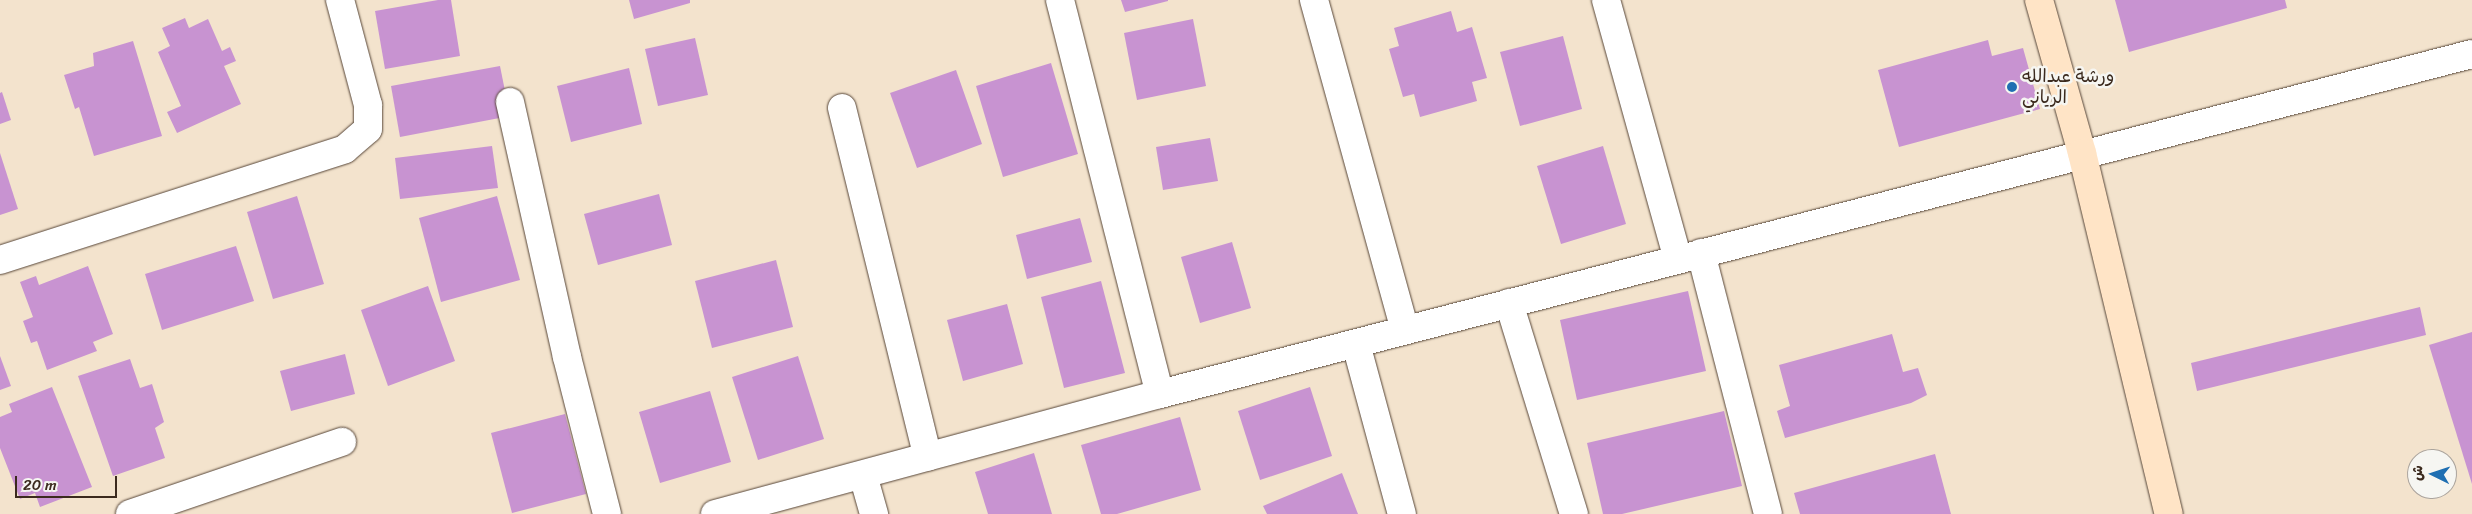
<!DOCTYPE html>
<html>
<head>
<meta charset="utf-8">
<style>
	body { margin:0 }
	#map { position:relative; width:2472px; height:514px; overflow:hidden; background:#f3e3cd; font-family:Sriracha,"Playpen Sans Arabic",sans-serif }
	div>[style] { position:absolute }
	.building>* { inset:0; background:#c893d1 }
	.roads { filter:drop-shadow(0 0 1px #574638) drop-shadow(0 0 1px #574638) }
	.street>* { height:28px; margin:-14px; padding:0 14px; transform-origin:14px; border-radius:14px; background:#fff }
	.secondary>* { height:28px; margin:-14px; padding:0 14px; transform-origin:14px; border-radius:14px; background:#ffe4c6 }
	.dots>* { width:14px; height:14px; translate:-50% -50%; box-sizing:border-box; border:2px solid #f6f6f2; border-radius:50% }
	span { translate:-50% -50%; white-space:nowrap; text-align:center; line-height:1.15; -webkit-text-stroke:5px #f6f6f2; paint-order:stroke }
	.poi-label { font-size:18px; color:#3b2a1e }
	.left { translate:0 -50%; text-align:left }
	.north { position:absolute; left:2407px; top:449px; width:50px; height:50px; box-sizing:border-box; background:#f6f6f2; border:1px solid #aba49d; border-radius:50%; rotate:274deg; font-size:14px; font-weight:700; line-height:20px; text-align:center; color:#3b2a1e }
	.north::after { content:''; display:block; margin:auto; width:18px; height:22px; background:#1f6fb2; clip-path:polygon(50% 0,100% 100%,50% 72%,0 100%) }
	.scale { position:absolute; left:15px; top:476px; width:102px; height:22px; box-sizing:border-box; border:2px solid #3b2a1e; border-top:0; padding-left:6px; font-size:15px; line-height:18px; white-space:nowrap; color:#3b2a1e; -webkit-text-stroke:4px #f6f6f2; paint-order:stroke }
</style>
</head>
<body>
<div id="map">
	<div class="building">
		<i style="clip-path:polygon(438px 0,451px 0,460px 56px,385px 69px,375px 11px)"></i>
		<i style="clip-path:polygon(629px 0,690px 0,690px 3px,634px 19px)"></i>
		<i style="clip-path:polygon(1121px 0,1168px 0,1168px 1px,1125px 12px)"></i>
		<i style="clip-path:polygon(2115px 0,2285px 0,2287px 8px,2129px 52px)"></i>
		<i style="clip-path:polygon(1451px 11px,1457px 32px,1472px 27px,1487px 78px,1472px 82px,1477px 101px,1420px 117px,1414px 94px,1403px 97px,1389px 49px,1399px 46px,1394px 28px)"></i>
		<i style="clip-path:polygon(185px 18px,189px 28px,208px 19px,222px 51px,230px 47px,236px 61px,224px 66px,241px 104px,177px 133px,167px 112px,181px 106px,158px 52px,170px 46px,162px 28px)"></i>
		<i style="clip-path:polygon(1193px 19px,1206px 86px,1137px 100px,1124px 33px)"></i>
		<i style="clip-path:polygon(1563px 36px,1582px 109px,1520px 126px,1500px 52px)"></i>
		<i style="clip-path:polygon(695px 38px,708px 95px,658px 106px,645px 49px)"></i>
		<i style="clip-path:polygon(1988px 40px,1992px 56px,2023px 48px,2040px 109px,1899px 147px,1878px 70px)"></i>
		<i style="clip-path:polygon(133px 41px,162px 136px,94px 156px,79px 107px,75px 109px,64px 75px,94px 66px,93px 53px)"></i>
		<i style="clip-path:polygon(1051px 63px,1078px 154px,1003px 177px,976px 86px)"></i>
		<i style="clip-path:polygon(500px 66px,510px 116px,400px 137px,391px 86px)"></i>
		<i style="clip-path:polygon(629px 68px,642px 124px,571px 142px,557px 86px)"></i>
		<i style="clip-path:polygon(956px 70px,982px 144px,917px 168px,890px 93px)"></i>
		<i style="clip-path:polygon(2px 92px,11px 120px,0 124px,0 93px)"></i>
		<i style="clip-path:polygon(1210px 138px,1218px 181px,1163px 190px,1156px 147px)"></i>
		<i style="clip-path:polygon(492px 146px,498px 188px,400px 199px,395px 158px)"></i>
		<i style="clip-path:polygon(1603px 146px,1626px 224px,1561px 244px,1537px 166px)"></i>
		<i style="clip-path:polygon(0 153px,18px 209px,0 215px)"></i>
		<i style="clip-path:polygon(659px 194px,672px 245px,598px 265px,584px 214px)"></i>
		<i style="clip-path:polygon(297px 196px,324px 284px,273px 299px,247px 212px)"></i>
		<i style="clip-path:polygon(497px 196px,520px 280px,441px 302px,419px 218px)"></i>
		<i style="clip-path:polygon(1080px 218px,1092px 262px,1027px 279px,1016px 235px)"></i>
		<i style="clip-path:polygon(1232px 242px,1251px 308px,1200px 323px,1181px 257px)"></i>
		<i style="clip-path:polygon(236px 246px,254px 301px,162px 330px,145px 274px)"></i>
		<i style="clip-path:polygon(776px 260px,793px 327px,712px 348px,695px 281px)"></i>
		<i style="clip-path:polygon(88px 266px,113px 334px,93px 342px,97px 351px,47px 370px,37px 341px,31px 343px,23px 321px,33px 317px,20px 282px,36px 276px,39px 285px)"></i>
		<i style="clip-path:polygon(1101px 281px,1125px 373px,1064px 388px,1041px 297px)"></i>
		<i style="clip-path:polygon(428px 286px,455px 361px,388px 386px,361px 310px)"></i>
		<i style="clip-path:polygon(1688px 291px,1706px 371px,1577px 400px,1560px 320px)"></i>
		<i style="clip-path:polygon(1007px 304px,1023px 364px,963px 381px,947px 320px)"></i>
		<i style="clip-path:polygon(2420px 307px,2426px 335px,2197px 391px,2191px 363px)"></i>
		<i style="clip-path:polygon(2472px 332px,2472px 484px,2429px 345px)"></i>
		<i style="clip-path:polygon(1892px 334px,1903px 372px,1918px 368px,1927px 395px,1911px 403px,1785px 438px,1777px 411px,1790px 406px,1779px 365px)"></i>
		<i style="clip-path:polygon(345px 354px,355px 394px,291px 411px,280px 371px)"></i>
		<i style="clip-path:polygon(0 356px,11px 386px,0 390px)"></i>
		<i style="clip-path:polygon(798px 356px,824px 439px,758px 460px,732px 377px)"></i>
		<i style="clip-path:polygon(130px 359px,140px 388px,152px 384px,164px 422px,155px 428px,165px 458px,113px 476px,78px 376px)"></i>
		<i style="clip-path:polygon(52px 387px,92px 487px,40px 507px,35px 493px,20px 499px,0 448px,0 417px,12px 412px,9px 404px)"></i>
		<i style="clip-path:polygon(1310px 387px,1332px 456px,1260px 480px,1238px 411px)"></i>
		<i style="clip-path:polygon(710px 391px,731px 462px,660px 483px,639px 412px)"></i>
		<i style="clip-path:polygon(1724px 411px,1742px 486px,1622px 514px,1603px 514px,1587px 443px)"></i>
		<i style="clip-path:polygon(565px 414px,586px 494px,512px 513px,491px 433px)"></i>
		<i style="clip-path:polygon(1180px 417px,1201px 490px,1117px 514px,1101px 514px,1081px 445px)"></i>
		<i style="clip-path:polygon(1034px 453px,1052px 514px,988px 514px,975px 472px)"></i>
		<i style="clip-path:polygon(1935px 454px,1951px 514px,1800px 514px,1794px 493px)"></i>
		<i style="clip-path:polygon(1342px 473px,1358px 514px,1267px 514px,1263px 506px)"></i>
	</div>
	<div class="roads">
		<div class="street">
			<i style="left:1060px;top:0;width:406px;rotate:75.8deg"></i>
			<i style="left:1314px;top:0;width:342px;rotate:74.6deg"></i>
			<i style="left:1606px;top:0;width:269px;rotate:74.5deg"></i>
			<i style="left:510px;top:102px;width:261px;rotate:77.4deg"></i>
			<i style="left:567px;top:357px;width:162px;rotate:75.7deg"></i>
			<i style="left:842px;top:108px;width:359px;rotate:76.2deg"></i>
			<i style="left:1701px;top:253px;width:269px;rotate:75.6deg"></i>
			<i style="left:0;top:260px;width:362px;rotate:-17.8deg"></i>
			<i style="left:345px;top:149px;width:30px;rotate:-41deg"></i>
			<i style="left:368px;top:129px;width:24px;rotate:-90deg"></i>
			<i style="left:368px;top:105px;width:109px;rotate:-104.9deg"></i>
			<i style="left:1509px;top:303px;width:221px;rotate:72.9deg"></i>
			<i style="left:1356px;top:344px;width:176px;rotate:74.9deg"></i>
			<i style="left:863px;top:475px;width:41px;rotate:74.2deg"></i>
			<i style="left:130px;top:514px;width:224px;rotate:-18.8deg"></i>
			<i style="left:715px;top:514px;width:461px;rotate:-15.1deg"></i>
			<i style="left:1160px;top:394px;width:1355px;rotate:-14.53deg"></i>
		</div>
		<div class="secondary">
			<i style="left:2039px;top:0;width:159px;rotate:74.3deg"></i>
			<i style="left:2082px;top:153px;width:371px;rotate:76.5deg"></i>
		</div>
	</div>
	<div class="dots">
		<i style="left:2012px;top:87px;background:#1f6fb2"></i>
	</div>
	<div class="poi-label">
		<span class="left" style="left:2022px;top:87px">ورشة عبدالله<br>الرياني</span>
	</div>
	<div class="north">ش</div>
	<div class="scale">20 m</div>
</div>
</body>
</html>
